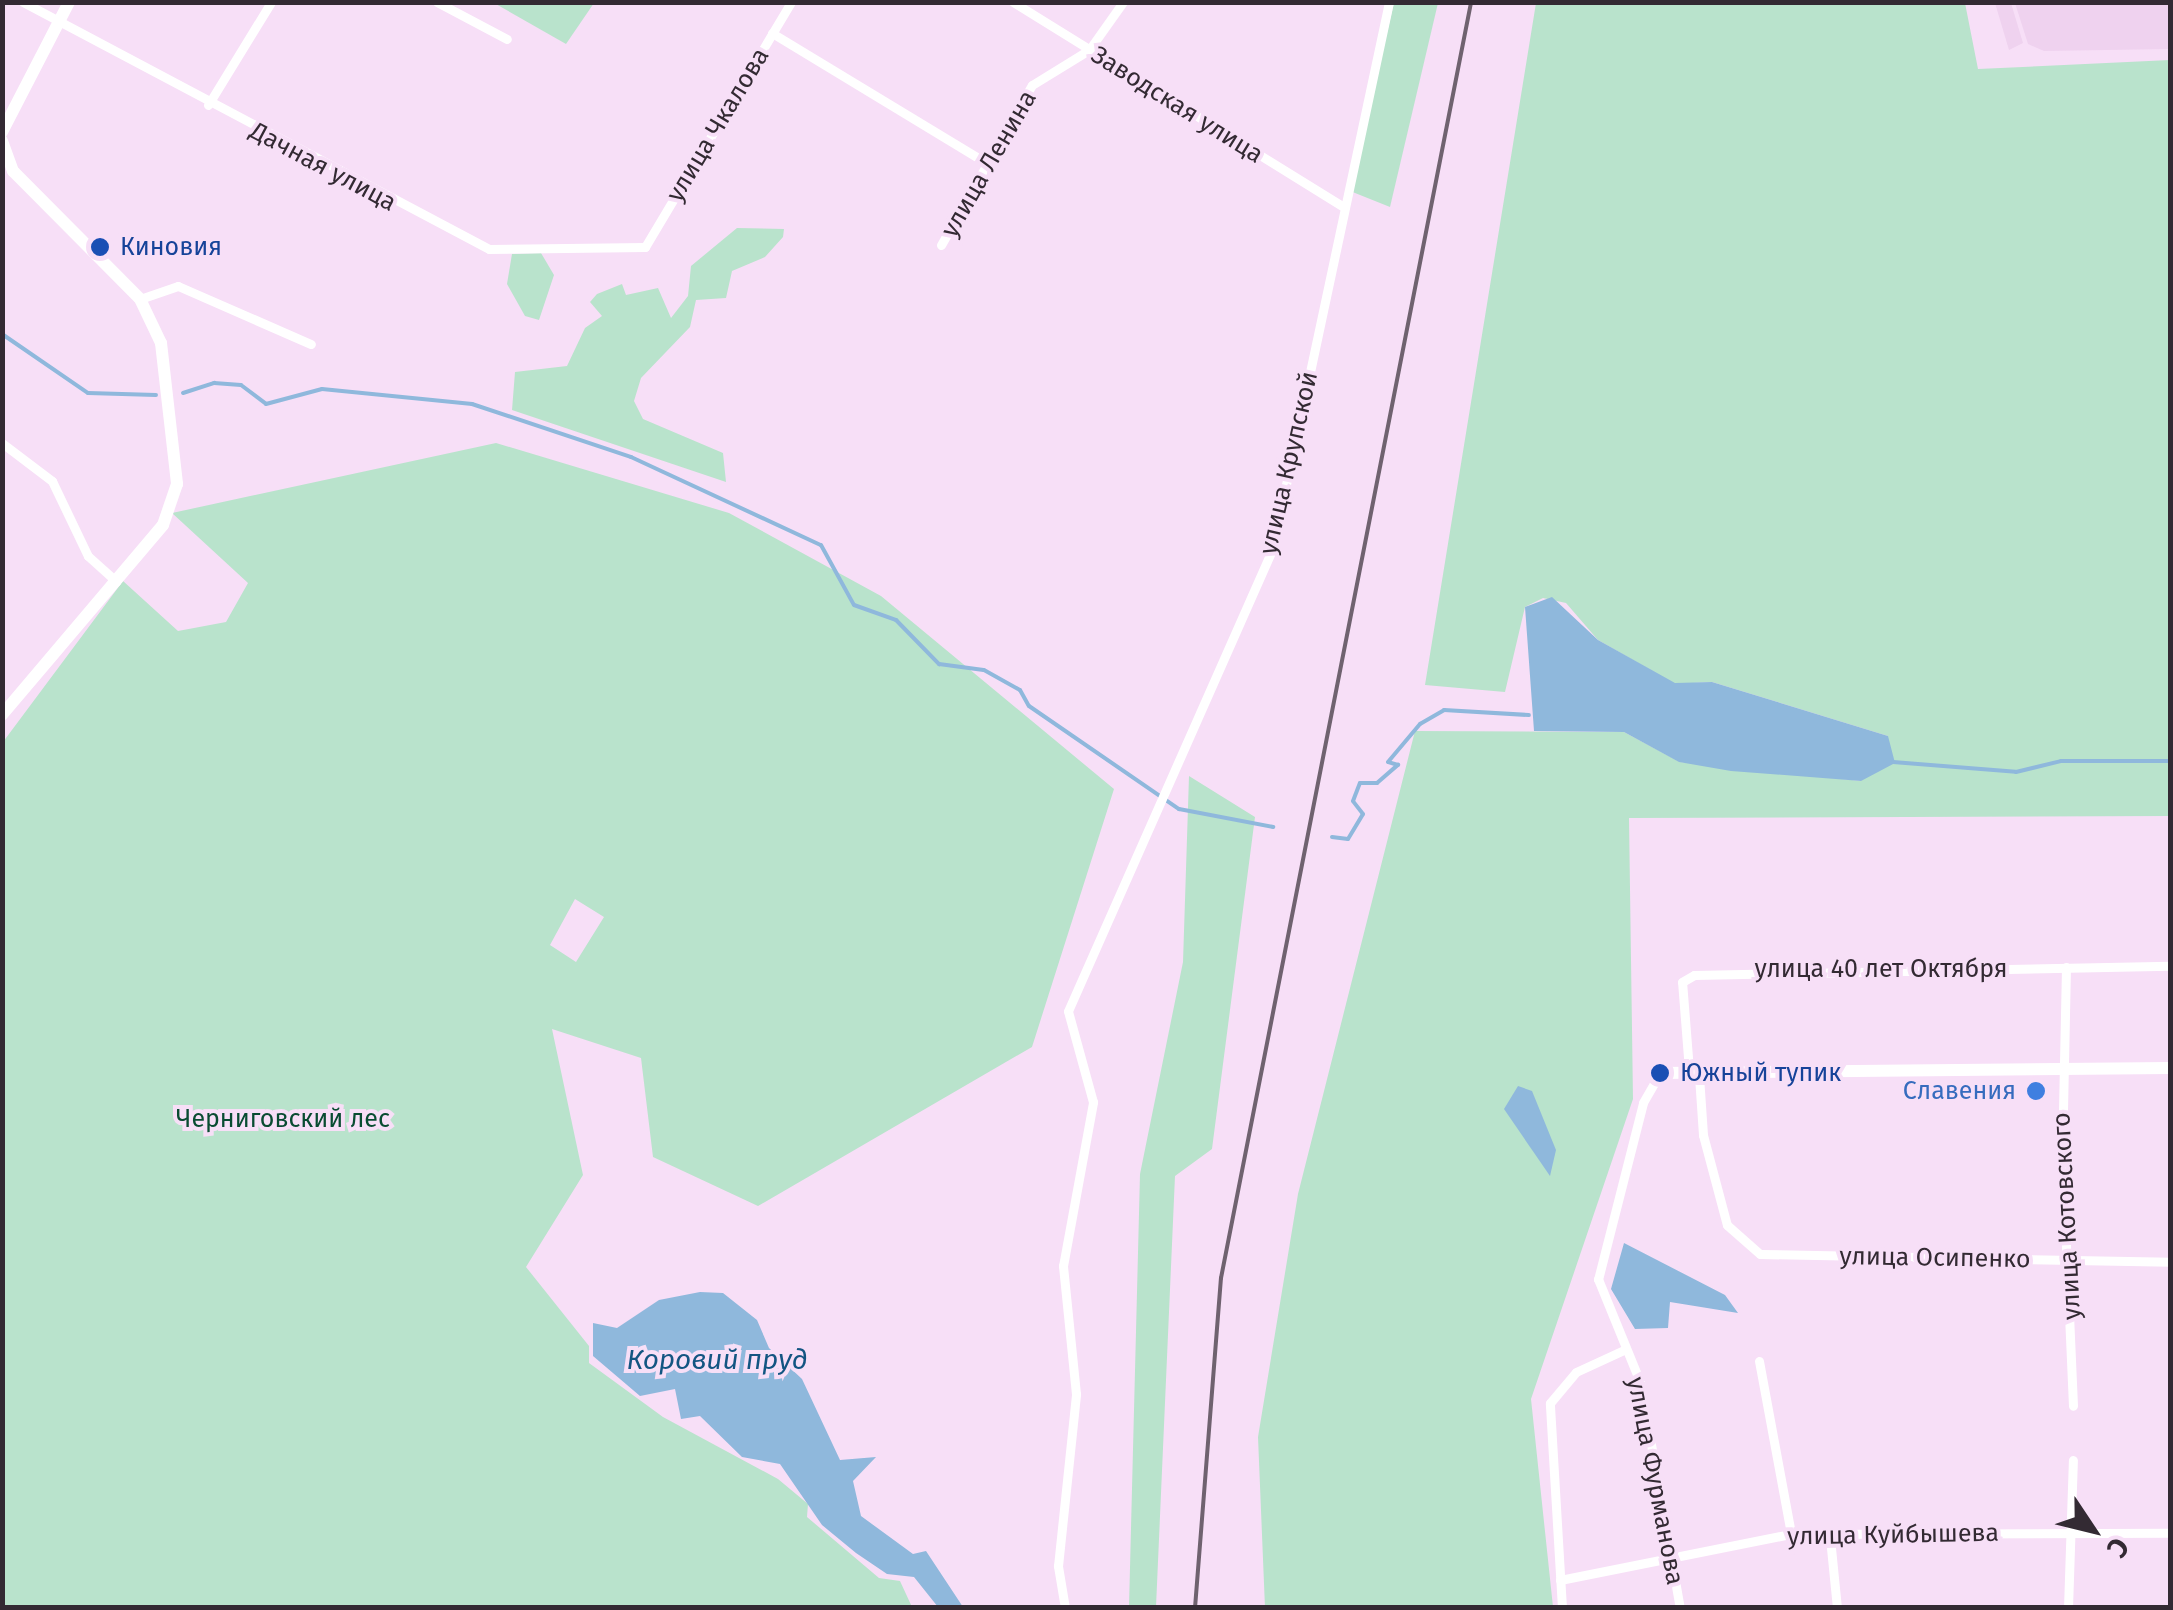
<!DOCTYPE html>
<html>
<head>
<meta charset="utf-8">
<style>
	body { margin:0 }
	#map { position:relative; width:2173px; height:1610px; overflow:hidden; background:#f7dff7; font-family:"Fira Sans",sans-serif }
	div>[style] { position:absolute }
	.built>* { inset:0; background:#efd2ef }
	.green>* { inset:0; background:#b9e3cc }
	.water>* { inset:0; background:#8fb8dc }
	.stream>* { height:4px; margin:-2px; padding:0 2px; transform-origin:2px; border-radius:2px; background:#8fb8dc }
	.street>* { height:9px; margin:-4.5px; padding:0 4.5px; transform-origin:4.5px; border-radius:4.5px; background:#fff }
	.secondary>* { height:12px; margin:-6px; padding:0 6px; transform-origin:6px; border-radius:6px; background:#fff }
	.rail>* { height:4px; margin:-2px; padding:0 2px; transform-origin:2px; border-radius:2px; background:#6f626f }
	.dots>* { width:28px; height:28px; translate:-50% -50%; box-sizing:border-box; border:5px solid #f7dff7; border-radius:50% }
	span { translate:-50% -50%; white-space:nowrap; text-align:center; line-height:1.15; -webkit-text-stroke:8px #f7dff7; paint-order:stroke }
	.street-label { font-size:25px; color:#332a33 }
	.transit-label { font-size:25px; color:#164399 }
	.left { translate:0 -50%; text-align:left }
	.shop-label { font-size:25px; color:#366cbe }
	.right { translate:-100% -50%; text-align:right }
	.park-label { font-size:25px; color:#094c32 }
	.water-label { font-size:28px; color:#135582; font-style:italic }
	.frame { position:absolute; inset:0; border:5px solid #332a33; pointer-events:none }
	.north { position:absolute; left:2043px; top:1480px; width:100px; height:100px; -webkit-text-stroke:8px #f7dff7; paint-order:stroke; rotate:125deg; font-size:28px; font-weight:700; line-height:40px; text-align:center; color:#332a33 }
	.north::after { content:''; display:block; margin:auto; width:35px; height:45px; background:#332a33; clip-path:polygon(50% 0,100% 100%,50% 72%,0 100%) }
</style>
</head>
<body>
<div id="map">
	<div class="built">
		<i style="clip-path:polygon(1995px 3px,2011px 3px,2023px 43px,2009px 50px)"></i>
		<i style="clip-path:polygon(2015px 3px,2170px 3px,2170px 49px,2044px 51px,2028px 44px)"></i>
	</div>
	<div class="green">
		<i style="clip-path:polygon(494px 3px,594px 3px,566px 44px)"></i>
		<i style="clip-path:polygon(1394px 3px,1438px 3px,1390px 207px,1350px 191px)"></i>
		<i style="clip-path:polygon(1536px 3px,1965px 3px,1978px 69px,2170px 60px,2170px 816px,1629px 818px,1633px 1099px,1531px 1399px,1553px 1607px,1265px 1608px,1258px 1437px,1298px 1194px,1415px 731px,1624px 732px,1680px 762px,1861px 781px,1888px 736px,1712px 682px,1675px 684px,1598px 640px,1566px 603px,1543px 598px,1525px 607px,1505px 692px,1425px 685px)"></i>
		<i style="clip-path:polygon(737px 228px,784px 229px,783px 237px,765px 257px,732px 271px,726px 298px,696px 300px,690px 327px,641px 378px,634px 401px,643px 419px,723px 453px,726px 482px,512px 410px,515px 372px,567px 366px,585px 328px,602px 316px,590px 302px,597px 294px,622px 284px,626px 295px,658px 288px,671px 318px,688px 296px,691px 266px)"></i>
		<i style="clip-path:polygon(541px 253px,554px 275px,539px 320px,525px 316px,507px 284px,512px 254px)"></i>
		<i style="clip-path:polygon(evenodd,496px 443px,729px 513px,881px 596px,1114px 789px,1032px 1047px,758px 1206px,653px 1157px,641px 1058px,552px 1029px,583px 1175px,526px 1267px,589px 1346px,589px 1363px,663px 1417px,778px 1479px,808px 1504px,807px 1517px,879px 1578px,900px 1581px,912px 1607px,3px 1608px,3px 742px,123px 581px,178px 631px,226px 622px,248px 583px,172px 513px,496px 443px,575px 899px,604px 917px,576px 962px,550px 945px,575px 899px)"></i>
		<i style="clip-path:polygon(1189px 776px,1255px 817px,1212px 1149px,1175px 1176px,1156px 1607px,1129px 1607px,1140px 1174px,1183px 962px)"></i>
	</div>
	<div class="water">
		<i style="clip-path:polygon(1552px 597px,1598px 640px,1675px 683px,1712px 682px,1888px 736px,1895px 763px,1861px 781px,1731px 771px,1679px 762px,1624px 732px,1534px 731px,1525px 607px)"></i>
		<i style="clip-path:polygon(1518px 1086px,1532px 1091px,1556px 1150px,1550px 1176px,1504px 1109px)"></i>
		<i style="clip-path:polygon(1624px 1243px,1725px 1295px,1738px 1313px,1670px 1302px,1668px 1328px,1635px 1329px,1611px 1289px)"></i>
		<i style="clip-path:polygon(700px 1292px,723px 1293px,757px 1320px,769px 1348px,802px 1379px,840px 1460px,876px 1457px,853px 1481px,861px 1516px,913px 1554px,926px 1551px,963px 1607px,938px 1607px,914px 1577px,887px 1574px,856px 1553px,822px 1525px,780px 1464px,742px 1457px,700px 1416px,681px 1419px,675px 1389px,640px 1396px,593px 1356px,593px 1323px,617px 1328px,659px 1300px)"></i>
	</div>
	<div class="stream">
		<i style="left:2px;top:334px;width:104px;rotate:34.5deg"></i>
		<i style="left:88px;top:393px;width:68px;rotate:1.7deg"></i>
		<i style="left:183px;top:393px;width:33px;rotate:-18deg"></i>
		<i style="left:214px;top:383px;width:27px;rotate:4deg"></i>
		<i style="left:241px;top:385px;width:31px;rotate:37deg"></i>
		<i style="left:266px;top:404px;width:58px;rotate:-15deg"></i>
		<i style="left:322px;top:389px;width:151px;rotate:5.7deg"></i>
		<i style="left:472px;top:404px;width:168px;rotate:18.4deg"></i>
		<i style="left:631px;top:457px;width:209px;rotate:24.9deg"></i>
		<i style="left:821px;top:545px;width:68px;rotate:61.2deg"></i>
		<i style="left:854px;top:605px;width:45px;rotate:19.7deg"></i>
		<i style="left:896px;top:620px;width:62px;rotate:45.7deg"></i>
		<i style="left:939px;top:664px;width:45px;rotate:7.6deg"></i>
		<i style="left:984px;top:670px;width:41px;rotate:29.1deg"></i>
		<i style="left:1020px;top:690px;width:18px;rotate:61deg"></i>
		<i style="left:1029px;top:706px;width:182px;rotate:34.5deg"></i>
		<i style="left:1179px;top:809px;width:96px;rotate:10.8deg"></i>
		<i style="left:1893px;top:762px;width:123px;rotate:4.6deg"></i>
		<i style="left:2016px;top:772px;width:46px;rotate:-13.7deg"></i>
		<i style="left:2061px;top:761px;width:109px"></i>
		<i style="left:1332px;top:837px;width:16px;rotate:7deg"></i>
		<i style="left:1348px;top:839px;width:29px;rotate:-59deg"></i>
		<i style="left:1363px;top:814px;width:16px;rotate:-128deg"></i>
		<i style="left:1353px;top:801px;width:19px;rotate:-69deg"></i>
		<i style="left:1360px;top:783px;width:17px"></i>
		<i style="left:1377px;top:783px;width:28px;rotate:-41deg"></i>
		<i style="left:1398px;top:765px;width:10px;rotate:-163deg"></i>
		<i style="left:1388px;top:762px;width:50px;rotate:-49.9deg"></i>
		<i style="left:1420px;top:724px;width:28px;rotate:-30deg"></i>
		<i style="left:1444px;top:710px;width:85px;rotate:3.4deg"></i>
	</div>
	<div class="street">
		<i style="left:23px;top:2px;width:527px;rotate:27.93deg"></i>
		<i style="left:489px;top:249px;width:156px;rotate:-0.7deg"></i>
		<i style="left:645px;top:247px;width:285px;rotate:-59.2deg"></i>
		<i style="left:437px;top:2px;width:79px;rotate:27.9deg"></i>
		<i style="left:1013px;top:2px;width:387px;rotate:31.8deg"></i>
		<i style="left:772px;top:33px;width:253px;rotate:31.2deg"></i>
		<i style="left:208px;top:105px;width:121px;rotate:-58.5deg"></i>
		<i style="left:941px;top:245px;width:184px;rotate:-60.4deg"></i>
		<i style="left:1032px;top:85px;width:67px;rotate:-31.6deg"></i>
		<i style="left:1089px;top:50px;width:59px;rotate:-54.7deg"></i>
		<i style="left:140px;top:299px;width:40px;rotate:-18.9deg"></i>
		<i style="left:178px;top:286px;width:145px;rotate:23.6deg"></i>
		<i style="left:2px;top:443px;width:63px;rotate:37.2deg"></i>
		<i style="left:52px;top:481px;width:83px;rotate:64.4deg"></i>
		<i style="left:88px;top:556px;width:38px;rotate:42deg"></i>
		<i style="left:2066px;top:967px;width:187px;rotate:91.2deg"></i>
		<i style="left:2062px;top:1154px;width:252px;rotate:87.5deg"></i>
		<i style="left:1689px;top:1070px;width:88px;rotate:-94.5deg"></i>
		<i style="left:1682px;top:982px;width:14px;rotate:-30deg"></i>
		<i style="left:1694px;top:975px;width:476px;rotate:-1.1deg"></i>
		<i style="left:1660px;top:1073px;width:34px;rotate:120deg"></i>
		<i style="left:1643px;top:1103px;width:182px;rotate:104.3deg"></i>
		<i style="left:1598px;top:1279px;width:111px;rotate:67.8deg"></i>
		<i style="left:1640px;top:1382px;width:230px;rotate:80deg"></i>
		<i style="left:1699px;top:1076px;width:59px;rotate:86.1deg"></i>
		<i style="left:1703px;top:1135px;width:93px;rotate:75.1deg"></i>
		<i style="left:1727px;top:1225px;width:44px;rotate:41.3deg"></i>
		<i style="left:1760px;top:1254px;width:410px;rotate:1.1deg"></i>
		<i style="left:1759px;top:1361px;width:176px;rotate:79.5deg"></i>
		<i style="left:1830px;top:1538px;width:70px;rotate:84.3deg"></i>
		<i style="left:1560px;top:1580px;width:236px;rotate:-11.3deg"></i>
		<i style="left:1791px;top:1534px;width:379px;rotate:-0.2deg"></i>
		<i style="left:1065px;top:1608px;width:43px;rotate:-99.5deg"></i>
		<i style="left:1058px;top:1566px;width:173px;rotate:-84deg"></i>
		<i style="left:1076px;top:1394px;width:129px;rotate:-95.8deg"></i>
		<i style="left:1063px;top:1266px;width:167px;rotate:-79.6deg"></i>
		<i style="left:1093px;top:1102px;width:94px;rotate:-105.4deg"></i>
		<i style="left:1068px;top:1011px;width:504px;rotate:-66.13deg"></i>
		<i style="left:1272px;top:550px;width:560px;rotate:-77.95deg"></i>
		<i style="left:1562px;top:1608px;width:205px;rotate:-93.4deg"></i>
		<i style="left:1550px;top:1403px;width:40px;rotate:-50deg"></i>
		<i style="left:1576px;top:1372px;width:55px;rotate:-24.7deg"></i>
		<i style="left:2068px;top:1608px;width:148px;rotate:-88.1deg"></i>
	</div>
	<div class="secondary">
		<i style="left:2px;top:132px;width:146px;rotate:-62.7deg"></i>
		<i style="left:2px;top:141px;width:32px;rotate:70deg"></i>
		<i style="left:13px;top:171px;width:180px;rotate:45.2deg"></i>
		<i style="left:140px;top:299px;width:49px;rotate:64.5deg"></i>
		<i style="left:161px;top:343px;width:142px;rotate:83.5deg"></i>
		<i style="left:177px;top:484px;width:43px;rotate:108.9deg"></i>
		<i style="left:163px;top:525px;width:249px;rotate:130.3deg"></i>
		<i style="left:1660px;top:1073px;width:510px;rotate:-0.56deg"></i>
	</div>
	<div class="rail">
		<i style="left:1195px;top:1608px;width:331px;rotate:-85.5deg"></i>
		<i style="left:1221px;top:1278px;width:1300px;rotate:-78.91deg"></i>
	</div>
	<div class="dots">
		<i style="left:100px;top:247px;background:#1a4fb4"></i>
		<i style="left:1660px;top:1073px;background:#1a4fb4"></i>
		<i style="left:2036px;top:1091px;background:#3f7fe0"></i>
	</div>
	<div class="street-label">
		<span style="left:1177px;top:105px;rotate:32deg">Заводская улица</span>
		<span style="left:718px;top:125px;rotate:-59deg">улица Чкалова</span>
		<span style="left:989px;top:164px;rotate:-60deg">улица Ленина</span>
		<span style="left:323px;top:167px;rotate:28deg">Дачная улица</span>
		<span style="left:1289px;top:463px;rotate:-77deg">улица Крупской</span>
		<span style="left:1881px;top:969px">улица 40 лет Октября</span>
		<span style="left:2067px;top:1216px;rotate:-93deg">улица Котовского</span>
		<span style="left:1935px;top:1258px;rotate:1deg">улица Осипенко</span>
		<span style="left:1655px;top:1481px;rotate:79deg">улица Фурманова</span>
		<span style="left:1893px;top:1535px;rotate:-1deg">улица Куйбышева</span>
	</div>
	<div class="transit-label">
		<span class="left" style="left:120px;top:247px">Киновия</span>
		<span class="left" style="left:1680px;top:1073px">Южный тупик</span>
	</div>
	<div class="shop-label">
		<span class="right" style="left:2016px;top:1091px">Славения</span>
	</div>
	<div class="park-label">
		<span style="left:283px;top:1119px">Черниговский лес</span>
	</div>
	<div class="water-label">
		<span style="left:717px;top:1360px">Коровий пруд</span>
	</div>
	<div class="frame"></div>
	<div class="north">С</div>
</div>
</body>
</html>
